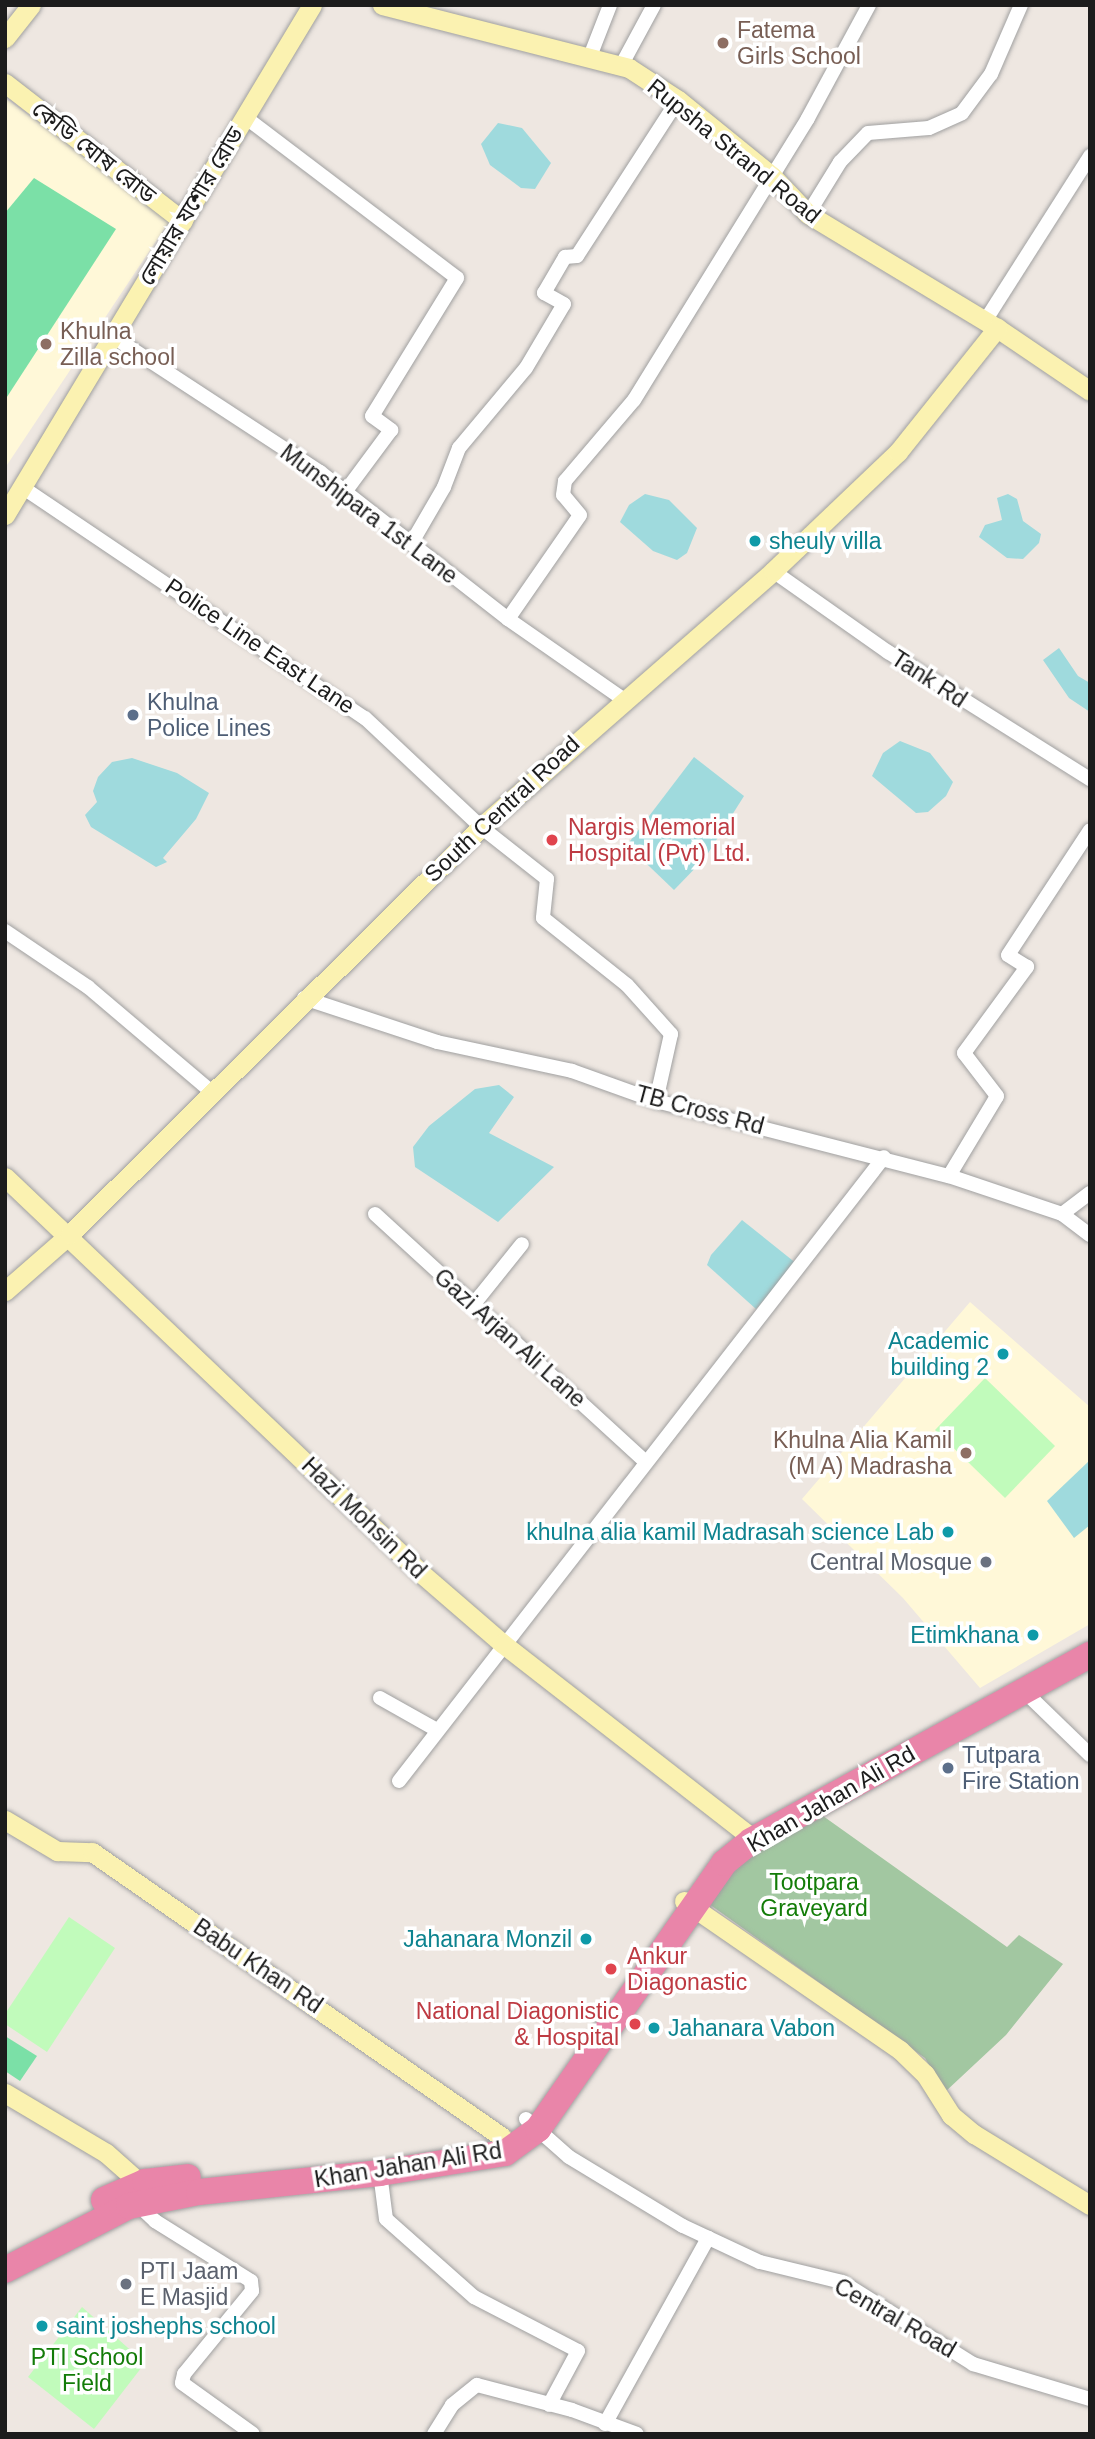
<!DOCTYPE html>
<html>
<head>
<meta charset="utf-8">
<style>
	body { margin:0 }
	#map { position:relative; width:1095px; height:2439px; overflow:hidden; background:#eee7e1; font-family:Arial,"Noto Sans Bengali",sans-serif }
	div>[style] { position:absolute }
	.education>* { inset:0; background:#fff8d8 }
	.cemetery>* { inset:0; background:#a2c7a1 }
	.park>* { inset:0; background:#c1fbbb }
	.pitch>* { inset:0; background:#7be0a7 }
	.water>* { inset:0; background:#9fdadd }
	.roads { filter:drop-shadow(0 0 2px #a0a0a0) drop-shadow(0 0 2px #a0a0a0) }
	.street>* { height:14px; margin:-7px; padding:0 7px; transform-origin:7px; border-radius:7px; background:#fff }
	.secondary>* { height:19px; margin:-9.5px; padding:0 9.5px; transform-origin:9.5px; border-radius:9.5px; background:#fbf2b1 }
	.highway>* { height:26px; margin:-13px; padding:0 13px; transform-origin:13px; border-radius:13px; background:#e985a9 }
	.dots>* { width:19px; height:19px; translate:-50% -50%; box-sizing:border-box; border:4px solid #fff; border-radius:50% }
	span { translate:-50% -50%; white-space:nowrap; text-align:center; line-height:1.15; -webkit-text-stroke:7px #fff; paint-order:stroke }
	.education-label { font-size:23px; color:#785e54 }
	.left { translate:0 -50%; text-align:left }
	.right { translate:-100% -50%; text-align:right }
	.street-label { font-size:23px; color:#1c1c1c }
	.culture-label { font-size:23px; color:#0d838f }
	.service-label { font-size:23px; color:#4e5e75 }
	.health-label { font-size:23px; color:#be3a42 }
	.worship-label { font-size:23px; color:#5b616d }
	.park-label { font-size:23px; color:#137c08 }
	.frame { position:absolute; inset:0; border:7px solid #1c1c1c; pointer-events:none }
</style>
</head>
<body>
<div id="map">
	<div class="education">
		<i style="clip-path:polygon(5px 98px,170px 220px,5px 468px)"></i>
		<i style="clip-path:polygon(970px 1302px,1090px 1407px,1090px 1624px,980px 1688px,903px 1598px,802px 1499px)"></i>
	</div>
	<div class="cemetery">
		<i style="clip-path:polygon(809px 1806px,1007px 1947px,1019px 1935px,1063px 1964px,1006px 2035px,945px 2092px,925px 2058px,702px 1899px)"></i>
	</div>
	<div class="park">
		<i style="clip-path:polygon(985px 1378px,1055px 1446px,1005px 1498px,935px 1430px)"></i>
		<i style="clip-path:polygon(69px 1917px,115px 1948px,47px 2052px,5px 2024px,5px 2014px)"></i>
		<i style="clip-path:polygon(82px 2307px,145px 2363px,94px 2429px,28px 2377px)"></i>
	</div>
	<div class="pitch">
		<i style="clip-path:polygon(34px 178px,116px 229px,5px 400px,5px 213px)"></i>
		<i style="clip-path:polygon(5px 2036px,37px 2056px,20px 2081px,5px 2071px)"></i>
	</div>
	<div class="water">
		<i style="clip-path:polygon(498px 123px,522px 128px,551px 163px,535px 189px,521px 188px,490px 165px,481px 144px)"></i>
		<i style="clip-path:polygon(645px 494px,669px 500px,697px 528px,687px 553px,677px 560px,653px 551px,620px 522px,629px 505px)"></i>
		<i style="clip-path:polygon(1008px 494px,1017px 499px,1023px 521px,1041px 534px,1039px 543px,1023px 559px,1007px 558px,979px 537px,985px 525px,1002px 520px,997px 498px)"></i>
		<i style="clip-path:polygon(1059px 648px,1078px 676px,1090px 683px,1090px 712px,1069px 698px,1043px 660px)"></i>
		<i style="clip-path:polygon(900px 741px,930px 753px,953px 782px,946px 796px,928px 812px,916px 813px,872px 776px,883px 753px)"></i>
		<i style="clip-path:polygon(694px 757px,744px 796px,705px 858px,674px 890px,627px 845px)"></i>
		<i style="clip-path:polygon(132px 758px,177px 773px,209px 793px,196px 819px,163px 858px,167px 862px,156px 867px,91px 827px,85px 815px,97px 802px,93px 791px,98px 777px,112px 762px)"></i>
		<i style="clip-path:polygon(499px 1085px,514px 1097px,489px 1133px,554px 1167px,498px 1222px,415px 1167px,413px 1147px,429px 1126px,475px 1089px)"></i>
		<i style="clip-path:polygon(742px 1220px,797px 1264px,756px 1309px,707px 1265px,711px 1255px)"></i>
		<i style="clip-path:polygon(1090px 1460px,1090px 1525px,1074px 1538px,1047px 1501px)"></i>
	</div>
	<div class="roads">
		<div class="street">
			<i style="left:589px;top:59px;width:58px;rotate:-68.7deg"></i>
			<i style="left:621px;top:66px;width:69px;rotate:-61.6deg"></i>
			<i style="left:245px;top:117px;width:266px;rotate:37.2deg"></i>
			<i style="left:457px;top:278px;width:162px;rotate:121.6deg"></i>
			<i style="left:372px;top:416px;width:24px;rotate:36deg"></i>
			<i style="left:391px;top:430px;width:77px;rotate:126.6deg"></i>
			<i style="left:808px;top:214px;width:61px;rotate:-58.4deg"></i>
			<i style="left:840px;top:162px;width:40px;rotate:-46deg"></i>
			<i style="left:868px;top:133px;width:61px;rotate:-4.7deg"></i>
			<i style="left:929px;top:128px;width:36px;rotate:-24deg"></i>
			<i style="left:962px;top:113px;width:49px;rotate:-53.4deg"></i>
			<i style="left:991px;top:74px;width:75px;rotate:-66.5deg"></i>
			<i style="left:985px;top:321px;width:196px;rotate:-57.5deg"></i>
			<i style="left:112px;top:336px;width:249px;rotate:33.2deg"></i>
			<i style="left:320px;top:472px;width:239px;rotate:38deg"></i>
			<i style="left:508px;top:619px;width:140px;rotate:34.8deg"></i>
			<i style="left:22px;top:487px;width:414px;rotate:34deg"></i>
			<i style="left:365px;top:718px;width:159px;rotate:43.2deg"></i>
			<i style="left:481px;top:827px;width:84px;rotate:38.2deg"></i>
			<i style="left:547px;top:879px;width:39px;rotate:96deg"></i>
			<i style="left:543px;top:918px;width:107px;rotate:38.6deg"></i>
			<i style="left:627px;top:985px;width:66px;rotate:48.1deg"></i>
			<i style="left:671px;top:1034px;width:69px;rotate:102.6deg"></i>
			<i style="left:411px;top:544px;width:66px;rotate:-59.9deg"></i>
			<i style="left:444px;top:487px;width:42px;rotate:-69deg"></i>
			<i style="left:459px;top:448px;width:104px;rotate:-50.1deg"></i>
			<i style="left:526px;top:368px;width:74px;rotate:-59.3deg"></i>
			<i style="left:564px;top:304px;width:23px;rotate:-151deg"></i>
			<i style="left:544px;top:293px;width:42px;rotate:-59.7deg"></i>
			<i style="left:565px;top:257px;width:12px;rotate:-5deg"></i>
			<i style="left:577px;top:256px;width:186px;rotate:-57.1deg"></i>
			<i style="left:773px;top:571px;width:141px;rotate:35.2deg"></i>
			<i style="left:888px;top:652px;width:239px;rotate:32.2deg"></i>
			<i style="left:508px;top:619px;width:126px;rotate:-55.3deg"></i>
			<i style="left:580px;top:515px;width:26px;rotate:-130deg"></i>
			<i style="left:563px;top:495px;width:14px;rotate:-82deg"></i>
			<i style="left:565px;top:481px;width:106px;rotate:-49.6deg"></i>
			<i style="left:634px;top:400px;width:331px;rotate:-58.3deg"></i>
			<i style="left:808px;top:118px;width:128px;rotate:-61.6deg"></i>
			<i style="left:5px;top:931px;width:100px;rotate:34deg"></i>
			<i style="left:88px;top:987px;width:162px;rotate:40.3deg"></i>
			<i style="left:304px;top:998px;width:140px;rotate:18.3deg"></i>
			<i style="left:437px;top:1042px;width:138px;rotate:12.1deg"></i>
			<i style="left:572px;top:1071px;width:89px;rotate:19.7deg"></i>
			<i style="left:656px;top:1101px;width:302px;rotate:14.4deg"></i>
			<i style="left:949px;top:1176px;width:119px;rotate:18.6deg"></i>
			<i style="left:1062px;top:1214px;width:35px;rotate:37deg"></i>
			<i style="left:949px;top:1176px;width:93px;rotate:-59deg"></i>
			<i style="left:997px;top:1096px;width:54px;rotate:-127.5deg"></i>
			<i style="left:964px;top:1053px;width:107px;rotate:-53.8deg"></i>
			<i style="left:1027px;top:967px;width:22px;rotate:-148deg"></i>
			<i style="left:1008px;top:955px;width:149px;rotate:-56.7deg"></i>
			<i style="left:375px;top:1214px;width:367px;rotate:42.5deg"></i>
			<i style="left:1062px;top:1214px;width:35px;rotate:-37deg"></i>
			<i style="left:473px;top:1305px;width:78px;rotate:-51.2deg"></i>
			<i style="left:1024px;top:1691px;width:92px;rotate:44.1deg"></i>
			<i style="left:380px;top:1698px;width:65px;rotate:29.3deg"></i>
			<i style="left:399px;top:1781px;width:790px;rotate:-52.14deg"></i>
			<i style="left:526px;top:2119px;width:57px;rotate:41.5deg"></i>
			<i style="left:569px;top:2157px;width:133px;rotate:31.2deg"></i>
			<i style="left:683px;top:2226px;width:85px;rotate:25.1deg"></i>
			<i style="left:760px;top:2262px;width:84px;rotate:13.7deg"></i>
			<i style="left:842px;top:2282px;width:155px;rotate:32deg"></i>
			<i style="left:973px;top:2364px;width:122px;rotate:16.7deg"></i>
			<i style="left:380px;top:2173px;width:46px;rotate:82.6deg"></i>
			<i style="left:386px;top:2219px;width:118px;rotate:41.6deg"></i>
			<i style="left:474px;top:2297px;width:117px;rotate:27.4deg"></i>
			<i style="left:578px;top:2351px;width:61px;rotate:118.2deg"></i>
			<i style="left:137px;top:2204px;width:25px;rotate:43deg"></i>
			<i style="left:155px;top:2221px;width:113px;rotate:32deg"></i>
			<i style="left:251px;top:2281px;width:10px;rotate:84deg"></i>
			<i style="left:252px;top:2291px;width:107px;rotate:129.3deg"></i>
			<i style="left:184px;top:2374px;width:9px;rotate:103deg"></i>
			<i style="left:182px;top:2383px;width:87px;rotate:35.7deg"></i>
			<i style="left:605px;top:2424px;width:213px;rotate:-61deg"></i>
			<i style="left:434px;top:2434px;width:34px;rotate:-58deg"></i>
			<i style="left:452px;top:2405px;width:32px;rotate:-39deg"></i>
			<i style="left:477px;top:2385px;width:98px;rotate:14.7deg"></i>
			<i style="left:572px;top:2410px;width:69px;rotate:20.3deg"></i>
		</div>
		<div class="secondary">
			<i style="left:382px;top:5px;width:255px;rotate:14.3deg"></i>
			<i style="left:629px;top:68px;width:59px;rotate:33.1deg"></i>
			<i style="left:678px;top:100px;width:121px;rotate:39deg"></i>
			<i style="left:772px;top:176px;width:52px;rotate:46.5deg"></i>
			<i style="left:808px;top:214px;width:221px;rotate:31.1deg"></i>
			<i style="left:997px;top:328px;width:112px;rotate:34.1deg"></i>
			<i style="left:5px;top:38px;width:42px;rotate:-51.8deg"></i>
			<i style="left:5px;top:83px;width:225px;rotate:37.8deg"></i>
			<i style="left:5px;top:515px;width:595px;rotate:-58.95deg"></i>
			<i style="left:5px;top:1177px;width:576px;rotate:43.59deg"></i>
			<i style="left:422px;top:1574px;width:106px;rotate:40.8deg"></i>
			<i style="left:502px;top:1643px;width:309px;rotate:37.9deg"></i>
			<i style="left:5px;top:1291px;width:86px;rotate:-41.2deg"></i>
			<i style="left:70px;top:1234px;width:578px;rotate:-44.72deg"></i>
			<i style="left:481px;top:827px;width:388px;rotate:-41.2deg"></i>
			<i style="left:773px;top:571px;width:173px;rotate:-43.6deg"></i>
			<i style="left:898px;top:452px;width:159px;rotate:-51.4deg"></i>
			<i style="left:5px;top:1820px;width:61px;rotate:30.8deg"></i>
			<i style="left:57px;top:1851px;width:35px;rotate:2deg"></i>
			<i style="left:92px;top:1852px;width:499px;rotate:34.8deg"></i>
			<i style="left:684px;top:1901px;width:262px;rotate:34.6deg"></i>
			<i style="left:900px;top:2050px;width:35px;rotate:44deg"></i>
			<i style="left:925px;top:2074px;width:49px;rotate:57.6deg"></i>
			<i style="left:951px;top:2115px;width:30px;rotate:40deg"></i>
			<i style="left:974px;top:2134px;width:136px;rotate:31.5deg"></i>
			<i style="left:5px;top:2093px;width:117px;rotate:30.7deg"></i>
			<i style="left:106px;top:2153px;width:56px;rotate:41.4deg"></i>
		</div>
		<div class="highway">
			<i style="left:104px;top:2200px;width:45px;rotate:-23.7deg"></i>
			<i style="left:145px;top:2182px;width:43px;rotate:-6.6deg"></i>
			<i style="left:5px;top:2270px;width:140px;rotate:-27.3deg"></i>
			<i style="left:129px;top:2206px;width:71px;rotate:-11.3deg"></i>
			<i style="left:199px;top:2192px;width:182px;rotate:-6deg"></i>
			<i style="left:380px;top:2173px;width:127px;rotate:-9.1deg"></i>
			<i style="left:505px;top:2153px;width:41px;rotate:-36deg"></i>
			<i style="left:538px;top:2129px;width:325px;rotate:-55deg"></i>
			<i style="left:724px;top:1863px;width:35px;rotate:-39deg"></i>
			<i style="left:751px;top:1841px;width:387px;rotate:-28.8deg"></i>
		</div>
	</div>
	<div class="dots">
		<i style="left:723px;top:43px;background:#8d6e63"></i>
		<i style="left:46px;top:344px;background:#8d6e63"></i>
		<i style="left:755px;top:541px;background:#0f9aa8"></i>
		<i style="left:133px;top:715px;background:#5c6f8a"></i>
		<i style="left:552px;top:840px;background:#e0444e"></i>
		<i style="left:1003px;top:1354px;background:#0f9aa8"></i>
		<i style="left:966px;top:1453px;background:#8d6e63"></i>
		<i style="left:948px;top:1532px;background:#0f9aa8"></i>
		<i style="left:986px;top:1562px;background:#6b7280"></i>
		<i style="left:1033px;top:1635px;background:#0f9aa8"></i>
		<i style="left:948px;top:1768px;background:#5c6f8a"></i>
		<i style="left:586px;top:1939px;background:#0f9aa8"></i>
		<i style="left:611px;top:1969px;background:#e0444e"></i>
		<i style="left:635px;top:2024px;background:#e0444e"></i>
		<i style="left:654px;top:2028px;background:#0f9aa8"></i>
		<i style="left:126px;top:2284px;background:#6b7280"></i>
		<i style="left:42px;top:2326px;background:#0f9aa8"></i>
	</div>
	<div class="education-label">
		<span class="left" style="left:737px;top:43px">Fatema<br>Girls School</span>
		<span class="left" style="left:60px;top:344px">Khulna<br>Zilla school</span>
		<span class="right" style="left:952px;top:1453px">Khulna Alia Kamil<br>(M A) Madrasha</span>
	</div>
	<div class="street-label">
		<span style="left:734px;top:151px;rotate:39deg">Rupsha Strand Road</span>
		<span style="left:94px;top:152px;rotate:38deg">কেডি ঘোষ রোড</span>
		<span style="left:191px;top:206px;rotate:-59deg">লোয়ার যশোর রোড</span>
		<span style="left:369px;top:514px;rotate:37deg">Munshipara 1st Lane</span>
		<span style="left:260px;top:646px;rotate:34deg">Police Line East Lane</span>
		<span style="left:929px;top:679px;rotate:33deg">Tank Rd</span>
		<span style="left:502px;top:809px;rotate:-43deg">South Central Road</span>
		<span style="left:700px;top:1110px;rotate:15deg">TB Cross Rd</span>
		<span style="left:510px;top:1338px;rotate:42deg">Gazi Arjan Ali Lane</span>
		<span style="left:364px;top:1518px;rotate:44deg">Hazi Mohsin Rd</span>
		<span style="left:831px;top:1799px;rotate:-30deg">Khan Jahan Ali Rd</span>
		<span style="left:258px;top:1966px;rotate:34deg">Babu Khan Rd</span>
		<span style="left:408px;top:2165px;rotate:-9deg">Khan Jahan Ali Rd</span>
		<span style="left:895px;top:2318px;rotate:30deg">Central Road</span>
	</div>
	<div class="culture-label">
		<span class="left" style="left:769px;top:541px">sheuly villa</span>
		<span class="right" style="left:989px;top:1354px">Academic<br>building 2</span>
		<span class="right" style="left:934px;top:1532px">khulna alia kamil Madrasah science Lab</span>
		<span class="right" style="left:1019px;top:1635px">Etimkhana</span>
		<span class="right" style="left:572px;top:1939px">Jahanara Monzil</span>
		<span class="left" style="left:668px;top:2028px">Jahanara Vabon</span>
		<span class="left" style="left:56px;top:2326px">saint joshephs school</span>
	</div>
	<div class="service-label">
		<span class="left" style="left:147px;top:715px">Khulna<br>Police Lines</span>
		<span class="left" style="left:962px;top:1768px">Tutpara<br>Fire Station</span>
	</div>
	<div class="health-label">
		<span class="left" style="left:568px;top:840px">Nargis Memorial<br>Hospital (Pvt) Ltd.</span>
		<span class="left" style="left:627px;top:1969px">Ankur<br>Diagonastic</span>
		<span class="right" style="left:619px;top:2024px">National Diagonistic<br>&amp; Hospital</span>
	</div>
	<div class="worship-label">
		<span class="right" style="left:972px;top:1562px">Central Mosque</span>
		<span class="left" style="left:140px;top:2284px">PTI Jaam<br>E Masjid</span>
	</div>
	<div class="park-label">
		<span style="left:814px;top:1895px">Tootpara<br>Graveyard</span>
		<span style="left:87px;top:2370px">PTI School<br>Field</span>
	</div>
	<div class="frame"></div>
</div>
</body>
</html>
